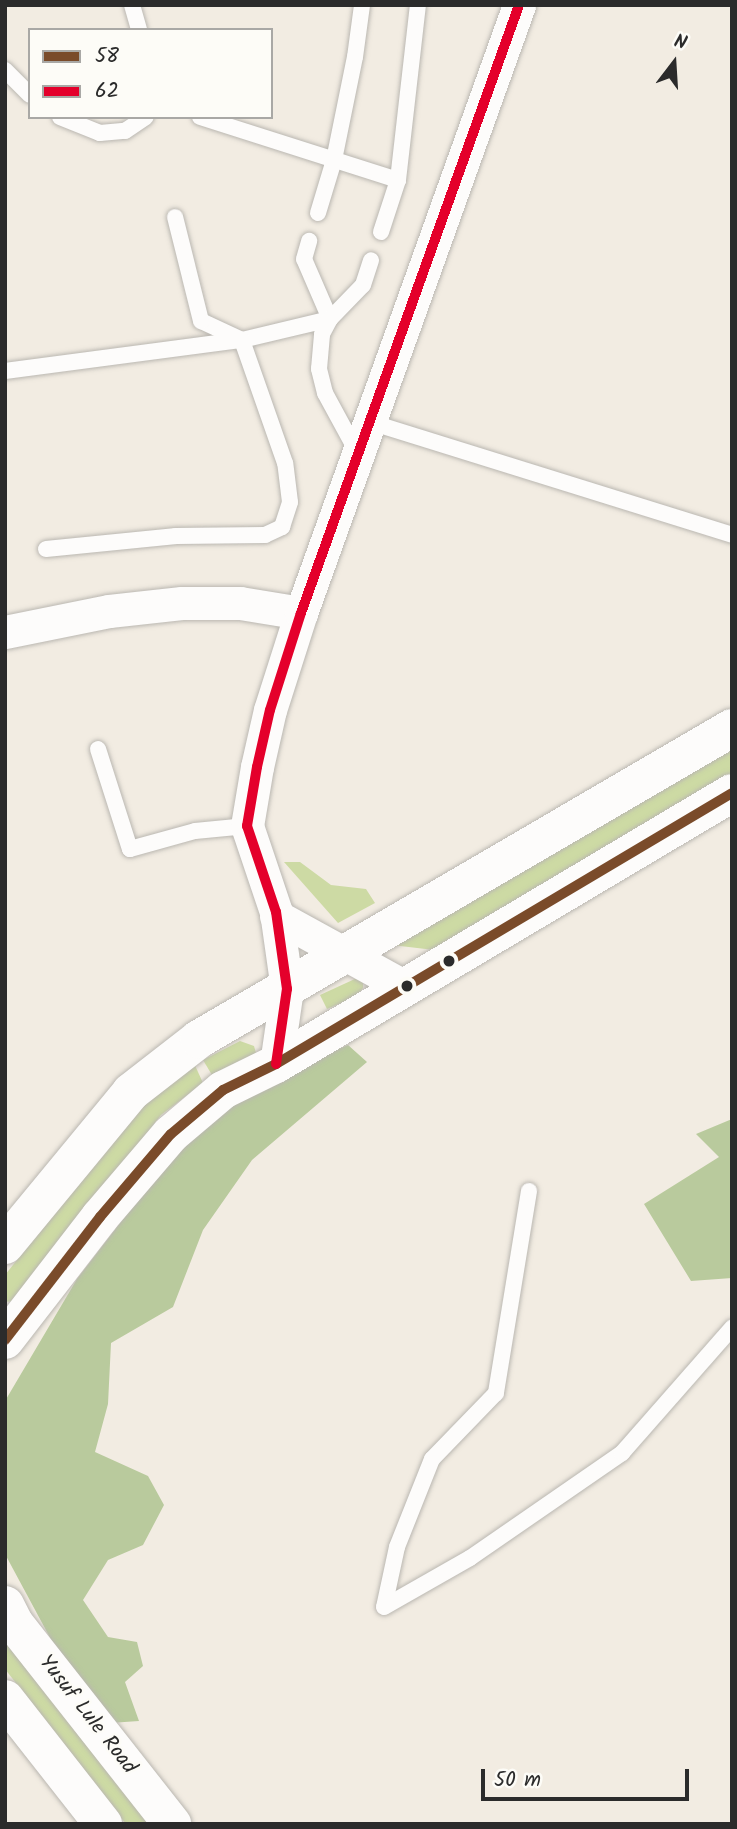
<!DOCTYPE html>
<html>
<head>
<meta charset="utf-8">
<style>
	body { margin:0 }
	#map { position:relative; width:737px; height:1829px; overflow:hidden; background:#f2ece2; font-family:Kalam,sans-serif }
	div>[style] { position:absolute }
	.green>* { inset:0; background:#cddaa4 }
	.forest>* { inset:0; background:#b9ca9d }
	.roads { filter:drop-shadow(0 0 2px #bab7b1) drop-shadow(0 0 2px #bab7b1) }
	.lane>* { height:16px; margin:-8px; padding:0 8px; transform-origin:8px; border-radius:8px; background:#fdfcfb }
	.street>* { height:33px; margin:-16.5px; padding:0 16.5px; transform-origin:16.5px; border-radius:16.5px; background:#fdfcfb }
	.primary>* { height:38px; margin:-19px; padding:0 19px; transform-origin:19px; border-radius:19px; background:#fdfcfb }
	.bus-1>* { height:10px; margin:-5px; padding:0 5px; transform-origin:5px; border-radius:5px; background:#7a4b2a }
	.bus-2>* { height:10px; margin:-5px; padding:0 5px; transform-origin:5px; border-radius:5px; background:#e4002b }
	.dots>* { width:19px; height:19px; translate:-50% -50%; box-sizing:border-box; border:4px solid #fdfcf7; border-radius:50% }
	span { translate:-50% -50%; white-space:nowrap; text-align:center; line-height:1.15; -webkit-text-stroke:5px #fdfcf7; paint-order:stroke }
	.street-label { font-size:21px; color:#2b2b2b }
	.frame { position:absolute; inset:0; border:7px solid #2b2b2b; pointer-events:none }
	.legend { position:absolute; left:28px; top:28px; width:245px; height:91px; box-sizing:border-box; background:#fdfcf7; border:2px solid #a9a8a5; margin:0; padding:9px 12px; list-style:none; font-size:21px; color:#2b2b2b }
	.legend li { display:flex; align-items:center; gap:14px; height:35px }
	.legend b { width:35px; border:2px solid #a9a8a5 }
	.north { position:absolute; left:639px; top:28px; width:70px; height:70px; -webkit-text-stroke:5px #fdfcf7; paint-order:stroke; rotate:17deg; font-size:19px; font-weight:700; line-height:28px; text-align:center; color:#2b2b2b }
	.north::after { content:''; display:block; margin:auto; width:24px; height:32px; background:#2b2b2b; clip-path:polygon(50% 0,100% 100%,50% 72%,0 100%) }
	.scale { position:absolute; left:481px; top:1769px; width:208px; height:32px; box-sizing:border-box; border:4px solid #2b2b2b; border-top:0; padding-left:9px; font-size:21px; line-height:24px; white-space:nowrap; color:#2b2b2b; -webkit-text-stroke:5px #fdfcf7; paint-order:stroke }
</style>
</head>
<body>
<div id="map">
	<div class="green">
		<i style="clip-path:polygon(732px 747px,732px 781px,434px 950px,392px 945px)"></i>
		<i style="clip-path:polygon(284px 862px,300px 862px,331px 885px,366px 889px,375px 903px,338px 923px)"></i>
		<i style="clip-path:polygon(357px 978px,363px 982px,363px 988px,355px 997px,327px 1009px,320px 995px)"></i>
		<i style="clip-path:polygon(240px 1041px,254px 1046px,256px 1053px,215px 1080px,203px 1060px)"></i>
		<i style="clip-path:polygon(193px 1061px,203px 1083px,161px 1115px,14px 1301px,5px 1302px,5px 1275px,124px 1126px,153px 1093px)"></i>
		<i style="clip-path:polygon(5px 1636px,151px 1824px,126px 1824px,5px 1669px)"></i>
	</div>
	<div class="forest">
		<i style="clip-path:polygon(348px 1045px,367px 1062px,252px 1160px,203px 1230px,173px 1307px,111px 1343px,108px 1404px,95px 1452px,148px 1476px,164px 1505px,143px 1545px,108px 1560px,83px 1600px,108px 1637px,137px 1642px,143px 1666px,125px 1682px,139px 1721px,110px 1723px,62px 1660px,5px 1554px,5px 1401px,77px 1279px,184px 1140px,247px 1088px)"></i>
		<i style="clip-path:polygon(732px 1119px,732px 1278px,691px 1281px,644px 1204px,719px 1157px,696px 1134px)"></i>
	</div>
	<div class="roads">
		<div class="lane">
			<i style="left:132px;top:5px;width:26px;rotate:74deg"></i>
			<i style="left:5px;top:70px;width:35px;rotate:45deg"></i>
			<i style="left:60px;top:117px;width:43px;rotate:21.8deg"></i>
			<i style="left:100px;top:133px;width:25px;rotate:-5deg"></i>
			<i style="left:125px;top:131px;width:25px;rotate:-34deg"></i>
			<i style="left:200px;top:117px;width:208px;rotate:17.7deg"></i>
			<i style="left:318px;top:213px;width:55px;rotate:-73.2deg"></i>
			<i style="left:334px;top:160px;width:105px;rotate:-78.5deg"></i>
			<i style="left:355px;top:57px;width:52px;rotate:-82.3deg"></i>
			<i style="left:381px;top:232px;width:55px;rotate:-71.9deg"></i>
			<i style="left:398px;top:180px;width:176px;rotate:-83.5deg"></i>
			<i style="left:5px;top:371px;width:239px;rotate:-7.5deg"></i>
			<i style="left:242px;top:340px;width:90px;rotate:-13.4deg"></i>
			<i style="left:330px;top:319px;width:65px;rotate:-113.4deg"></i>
			<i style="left:304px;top:259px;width:19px;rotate:-74deg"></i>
			<i style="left:370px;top:422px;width:379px;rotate:17.3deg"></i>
			<i style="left:357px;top:452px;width:67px;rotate:-118.5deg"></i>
			<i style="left:325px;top:393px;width:25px;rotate:-104deg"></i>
			<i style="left:319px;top:369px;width:35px;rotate:-85deg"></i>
			<i style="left:322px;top:334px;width:17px;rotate:-62deg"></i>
			<i style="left:330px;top:319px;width:47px;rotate:-45.9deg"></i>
			<i style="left:363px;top:285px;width:26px;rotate:-72deg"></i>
			<i style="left:46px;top:549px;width:131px;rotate:-5.7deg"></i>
			<i style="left:176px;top:536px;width:89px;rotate:-0.6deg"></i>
			<i style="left:265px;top:535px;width:19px;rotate:-25deg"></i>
			<i style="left:282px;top:527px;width:26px;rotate:-72deg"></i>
			<i style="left:290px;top:502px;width:39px;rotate:-97deg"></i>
			<i style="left:285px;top:463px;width:130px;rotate:-109.3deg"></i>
			<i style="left:242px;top:340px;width:45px;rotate:-155.1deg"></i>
			<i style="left:201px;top:321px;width:107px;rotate:-104deg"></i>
			<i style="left:98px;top:749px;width:105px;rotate:72.3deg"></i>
			<i style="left:130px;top:849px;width:67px;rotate:-15.5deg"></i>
			<i style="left:195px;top:831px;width:52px;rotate:-5.5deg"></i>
			<i style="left:529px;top:1191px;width:205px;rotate:99.3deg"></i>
			<i style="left:496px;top:1393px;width:92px;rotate:134.1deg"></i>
			<i style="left:432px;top:1459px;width:95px;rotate:111.7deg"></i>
			<i style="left:397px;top:1547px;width:61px;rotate:102.2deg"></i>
			<i style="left:384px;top:1607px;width:99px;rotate:-29.7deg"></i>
			<i style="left:470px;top:1558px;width:185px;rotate:-34.6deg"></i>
			<i style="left:622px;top:1453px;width:167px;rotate:-48.7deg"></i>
		</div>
		<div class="street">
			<i style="left:5px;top:632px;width:106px;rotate:-11.4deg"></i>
			<i style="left:109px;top:611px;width:73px;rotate:-6.3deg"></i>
			<i style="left:182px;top:603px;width:58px"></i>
			<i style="left:240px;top:603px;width:62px;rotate:9.3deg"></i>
			<i style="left:276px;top:916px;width:147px;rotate:28.8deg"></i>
			<i style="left:276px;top:1064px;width:76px;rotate:-81.7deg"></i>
			<i style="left:287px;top:989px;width:78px;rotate:-98.1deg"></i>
			<i style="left:276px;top:912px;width:91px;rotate:-108.6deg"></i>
			<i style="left:247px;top:826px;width:60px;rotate:-80.4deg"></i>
			<i style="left:257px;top:767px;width:58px;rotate:-77.2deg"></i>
			<i style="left:270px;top:710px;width:102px;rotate:-72.3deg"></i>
			<i style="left:301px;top:613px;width:646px;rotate:-70.27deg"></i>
		</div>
		<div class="primary">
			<i style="left:5px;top:1245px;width:198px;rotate:-50.5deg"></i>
			<i style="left:131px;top:1092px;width:86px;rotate:-37.9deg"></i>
			<i style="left:199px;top:1039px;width:617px;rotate:-30.26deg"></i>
			<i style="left:5px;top:1340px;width:155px;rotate:-52.3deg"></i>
			<i style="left:100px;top:1217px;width:109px;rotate:-49.5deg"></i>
			<i style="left:171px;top:1134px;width:68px;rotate:-40.2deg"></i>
			<i style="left:223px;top:1090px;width:59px;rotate:-26.1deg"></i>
			<i style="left:276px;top:1064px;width:530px;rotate:-30.72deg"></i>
			<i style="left:5px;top:1605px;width:20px;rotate:63deg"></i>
			<i style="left:14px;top:1623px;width:256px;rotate:51.8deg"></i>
			<i style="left:5px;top:1699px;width:159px;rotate:51.9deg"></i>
		</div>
	</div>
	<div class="bus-1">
		<i style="left:5px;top:1340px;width:155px;rotate:-52.3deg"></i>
		<i style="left:100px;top:1217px;width:109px;rotate:-49.5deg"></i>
		<i style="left:171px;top:1134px;width:68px;rotate:-40.2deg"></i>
		<i style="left:223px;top:1090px;width:59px;rotate:-26.1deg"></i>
		<i style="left:276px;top:1064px;width:530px;rotate:-30.72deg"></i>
	</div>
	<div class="bus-2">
		<i style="left:276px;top:1064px;width:76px;rotate:-81.7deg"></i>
		<i style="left:287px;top:989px;width:78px;rotate:-98.1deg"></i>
		<i style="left:276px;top:912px;width:91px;rotate:-108.6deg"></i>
		<i style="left:247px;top:826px;width:60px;rotate:-80.4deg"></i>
		<i style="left:257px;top:767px;width:58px;rotate:-77.2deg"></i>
		<i style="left:270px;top:710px;width:102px;rotate:-72.3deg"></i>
		<i style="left:301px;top:613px;width:646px;rotate:-70.27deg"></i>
	</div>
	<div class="dots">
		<i style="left:449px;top:961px;background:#2b2b2b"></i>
		<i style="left:407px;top:986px;background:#2b2b2b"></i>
	</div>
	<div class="street-label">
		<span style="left:87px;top:1715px;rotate:52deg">Yusuf Lule Road</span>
	</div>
	<div class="frame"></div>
	<ul class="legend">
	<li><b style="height:9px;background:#7a4b2a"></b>58</li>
	<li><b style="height:9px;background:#e4002b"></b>62</li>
	</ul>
	<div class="north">N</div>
	<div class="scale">50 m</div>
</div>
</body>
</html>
